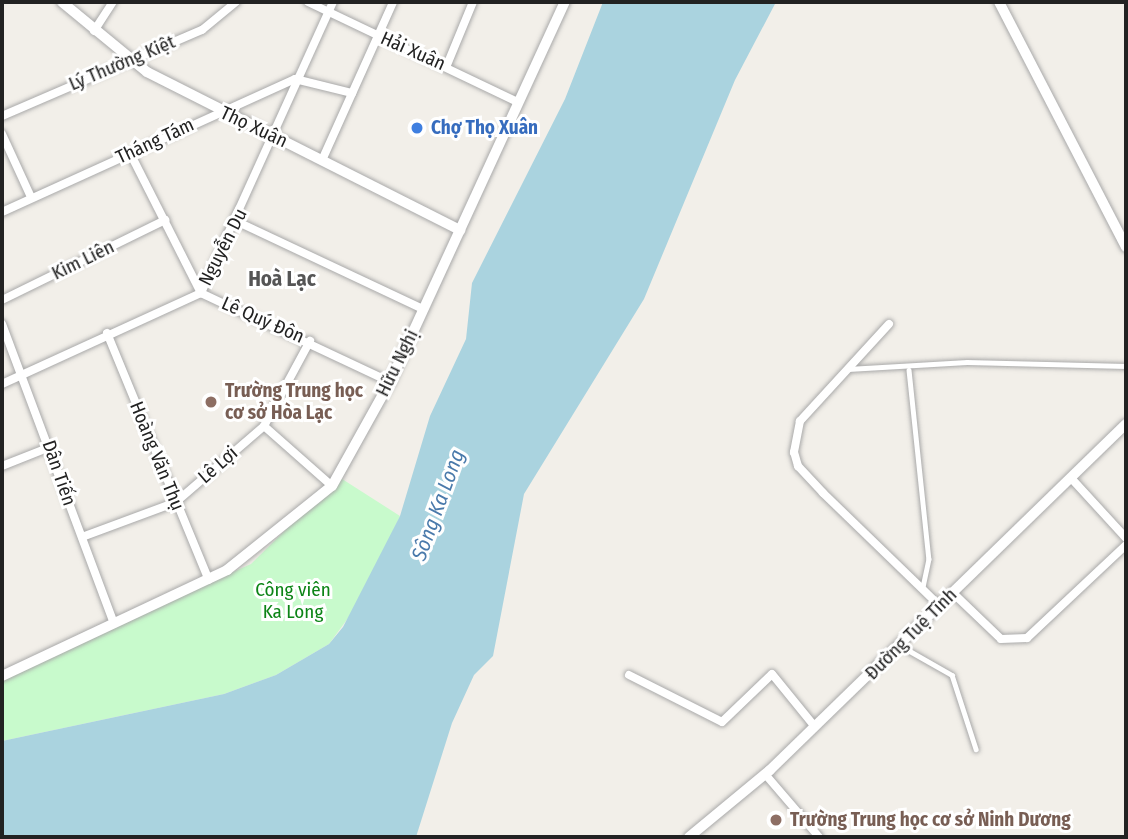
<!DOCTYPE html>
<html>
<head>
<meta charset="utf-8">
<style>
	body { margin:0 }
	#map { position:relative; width:1128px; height:839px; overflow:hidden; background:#f2efe9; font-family:"Fira Sans Condensed",sans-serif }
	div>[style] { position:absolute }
	.park>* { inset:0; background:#c8facc }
	.water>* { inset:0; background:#aad3df }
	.roads { filter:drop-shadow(0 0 2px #a9a9a9) drop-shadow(0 0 2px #a9a9a9) }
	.service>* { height:4.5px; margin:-2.25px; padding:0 2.25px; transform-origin:2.25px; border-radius:2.25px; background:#fff }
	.minor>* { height:8px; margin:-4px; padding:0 4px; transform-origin:4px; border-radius:4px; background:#fff }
	.tertiary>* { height:10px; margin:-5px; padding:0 5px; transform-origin:5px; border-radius:5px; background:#fff }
	.dots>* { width:19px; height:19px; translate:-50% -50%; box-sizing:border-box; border:4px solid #fff; border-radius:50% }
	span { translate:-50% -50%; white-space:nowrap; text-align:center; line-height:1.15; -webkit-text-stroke:6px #fff; paint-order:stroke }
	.street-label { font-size:19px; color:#222 }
	.shop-label { font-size:19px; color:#366cbe; font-weight:700 }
	.left { translate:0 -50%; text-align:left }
	.education-label { font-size:19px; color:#785e54; font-weight:700 }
	.park-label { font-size:19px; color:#0c8416 }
	.neighbourhood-label { font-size:21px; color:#555; font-weight:700 }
	.water-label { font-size:21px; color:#4a7aab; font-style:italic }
	.frame { position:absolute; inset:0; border:4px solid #222; pointer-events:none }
</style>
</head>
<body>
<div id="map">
	<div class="park">
		<i style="clip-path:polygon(339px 477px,400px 516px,357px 606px,329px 644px,276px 675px,224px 694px,2px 741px,2px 674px,251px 564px)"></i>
	</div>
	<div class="water">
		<i style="clip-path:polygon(603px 2px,776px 2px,735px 80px,644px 299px,524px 494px,493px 656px,474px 675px,452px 723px,416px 837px,2px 837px,2px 741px,224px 694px,276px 675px,329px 644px,343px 627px,400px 516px,430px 416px,466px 339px,472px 283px,565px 99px)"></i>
	</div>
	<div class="roads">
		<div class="service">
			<i style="left:848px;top:369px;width:119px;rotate:-3.4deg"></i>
			<i style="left:967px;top:362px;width:159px;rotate:1.4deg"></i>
			<i style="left:909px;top:370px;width:190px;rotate:84deg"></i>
			<i style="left:929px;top:559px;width:30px;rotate:102deg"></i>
			<i style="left:901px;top:646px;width:59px;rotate:29.6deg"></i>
			<i style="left:952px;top:675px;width:78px;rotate:72deg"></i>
		</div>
		<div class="minor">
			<i style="left:308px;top:2px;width:233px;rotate:25.5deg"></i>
			<i style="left:94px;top:31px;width:35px;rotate:-57deg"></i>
			<i style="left:447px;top:65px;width:68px;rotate:-67.6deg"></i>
			<i style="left:2px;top:116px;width:218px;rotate:-23.3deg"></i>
			<i style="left:202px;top:30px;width:44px;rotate:-39.5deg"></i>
			<i style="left:2px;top:134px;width:69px;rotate:65.3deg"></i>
			<i style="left:130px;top:153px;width:157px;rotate:63.1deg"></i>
			<i style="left:201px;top:293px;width:209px;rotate:25.2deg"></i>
			<i style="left:323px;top:158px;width:171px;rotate:-65.8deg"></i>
			<i style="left:2px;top:212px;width:322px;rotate:-24.4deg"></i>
			<i style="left:295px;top:79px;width:59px;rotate:13.8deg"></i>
			<i style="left:238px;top:222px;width:204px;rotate:25.2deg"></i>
			<i style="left:2px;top:300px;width:182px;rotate:-26.1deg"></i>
			<i style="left:2px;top:324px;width:320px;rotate:69.5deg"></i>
			<i style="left:889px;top:324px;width:132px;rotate:132.5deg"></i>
			<i style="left:800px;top:421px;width:32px;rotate:101deg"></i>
			<i style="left:794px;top:452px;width:15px;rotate:74deg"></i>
			<i style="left:798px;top:466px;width:37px;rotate:47deg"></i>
			<i style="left:823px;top:493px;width:163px;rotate:44deg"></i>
			<i style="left:107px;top:333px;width:267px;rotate:67.6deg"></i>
			<i style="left:2px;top:384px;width:219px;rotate:-24.6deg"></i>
			<i style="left:201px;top:293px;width:320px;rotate:-65.6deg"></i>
			<i style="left:264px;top:426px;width:91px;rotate:41.4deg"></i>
			<i style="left:2px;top:466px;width:52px;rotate:-21.6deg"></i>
			<i style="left:1071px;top:478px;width:81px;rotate:47.5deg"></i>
			<i style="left:82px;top:537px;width:100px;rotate:-20.4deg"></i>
			<i style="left:176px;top:502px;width:116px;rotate:-40.8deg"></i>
			<i style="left:264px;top:426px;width:97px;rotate:-61.6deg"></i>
			<i style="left:953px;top:593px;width:66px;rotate:43.8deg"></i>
			<i style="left:1001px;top:639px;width:26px;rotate:-2deg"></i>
			<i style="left:1027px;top:638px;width:136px;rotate:-43.2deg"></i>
			<i style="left:629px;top:675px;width:104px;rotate:26.8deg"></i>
			<i style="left:722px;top:722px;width:69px;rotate:-43.8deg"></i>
			<i style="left:772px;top:674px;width:68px;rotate:50.9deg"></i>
			<i style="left:765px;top:774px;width:83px;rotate:49.4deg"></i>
		</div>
		<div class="tertiary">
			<i style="left:62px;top:2px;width:110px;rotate:39.5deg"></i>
			<i style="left:147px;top:72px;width:351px;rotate:26.8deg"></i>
			<i style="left:999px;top:2px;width:276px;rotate:62.6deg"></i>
			<i style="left:2px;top:676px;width:249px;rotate:-25.2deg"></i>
			<i style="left:227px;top:570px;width:134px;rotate:-38.7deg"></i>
			<i style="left:332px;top:486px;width:119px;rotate:-60.9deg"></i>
			<i style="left:390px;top:382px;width:418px;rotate:-65.3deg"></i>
			<i style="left:689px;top:837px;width:105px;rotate:-39.6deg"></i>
			<i style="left:770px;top:770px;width:496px;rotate:-44.2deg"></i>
		</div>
	</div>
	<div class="dots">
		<i style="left:417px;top:128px;background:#3f7fe0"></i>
		<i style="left:211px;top:402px;background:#8d6e63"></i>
		<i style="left:776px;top:820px;background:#8d6e63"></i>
	</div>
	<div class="street-label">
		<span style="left:413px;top:51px;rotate:24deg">Hải Xuân</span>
		<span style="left:122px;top:63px;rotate:-23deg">Lý Thường Kiệt</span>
		<span style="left:254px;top:127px;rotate:25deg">Thọ Xuân</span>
		<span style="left:155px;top:141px;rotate:-25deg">Tháng Tám</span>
		<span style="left:223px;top:247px;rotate:-63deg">Nguyễn Du</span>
		<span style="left:83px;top:260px;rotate:-26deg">Kim Liên</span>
		<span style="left:263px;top:320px;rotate:24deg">Lê Quý Đôn</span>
		<span style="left:397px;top:363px;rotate:-64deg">Hữu Nghị</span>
		<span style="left:157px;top:456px;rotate:68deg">Hoàng Văn Thụ</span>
		<span style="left:218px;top:465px;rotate:-41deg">Lê Lợi</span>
		<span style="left:59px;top:473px;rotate:71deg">Dân Tiến</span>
		<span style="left:911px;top:634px;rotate:-45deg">Đường Tuệ Tĩnh</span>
	</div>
	<div class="shop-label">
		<span class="left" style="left:431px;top:128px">Chợ Thọ Xuân</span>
	</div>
	<div class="education-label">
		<span class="left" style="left:225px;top:402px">Trường Trung học<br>cơ sở Hòa Lạc</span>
		<span class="left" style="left:790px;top:820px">Trường Trung học cơ sở Ninh Dương</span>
	</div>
	<div class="park-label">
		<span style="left:293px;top:601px">Công viên<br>Ka Long</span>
	</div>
	<div class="neighbourhood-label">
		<span style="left:282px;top:279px">Hoà Lạc</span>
	</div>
	<div class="water-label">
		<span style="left:438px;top:505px;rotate:-70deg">Sông Ka Long</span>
	</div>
	<div class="frame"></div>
</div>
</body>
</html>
